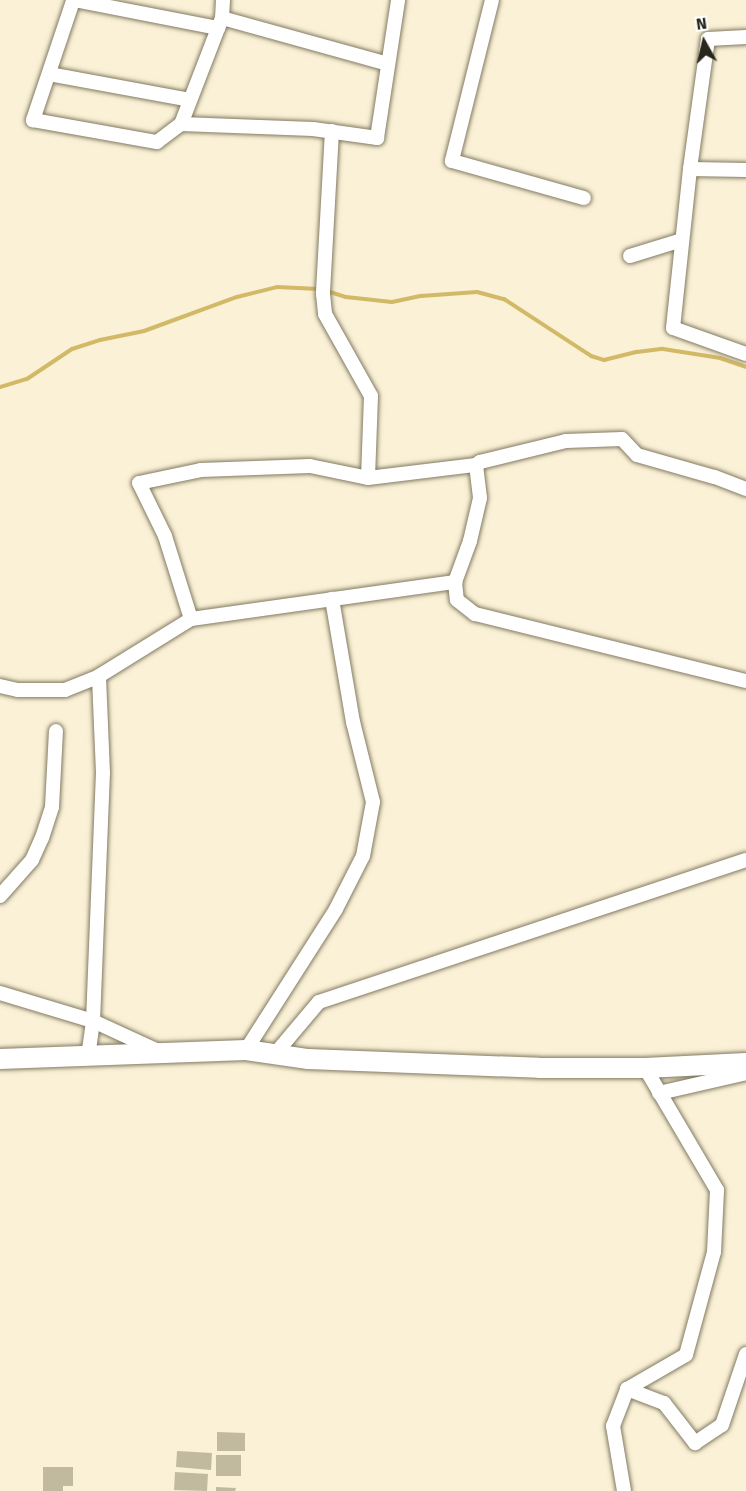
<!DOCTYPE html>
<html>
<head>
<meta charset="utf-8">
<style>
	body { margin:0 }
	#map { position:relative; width:746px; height:1491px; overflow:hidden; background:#faf1d6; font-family:"Fira Sans",sans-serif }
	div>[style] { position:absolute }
	.stream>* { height:4px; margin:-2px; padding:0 2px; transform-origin:2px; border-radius:2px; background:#d2b967 }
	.building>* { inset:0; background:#c2ba9f }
	.roads { filter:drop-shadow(0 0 2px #827a62) drop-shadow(0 0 2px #827a62) }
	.street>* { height:14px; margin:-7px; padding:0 7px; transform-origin:7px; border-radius:7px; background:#fff }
	.secondary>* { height:20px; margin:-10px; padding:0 10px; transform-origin:10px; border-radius:10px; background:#fff }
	span { translate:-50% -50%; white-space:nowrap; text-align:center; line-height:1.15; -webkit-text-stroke:5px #fff; paint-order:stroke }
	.north { position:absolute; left:674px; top:12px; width:60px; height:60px; -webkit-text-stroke:4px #fff; paint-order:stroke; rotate:352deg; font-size:16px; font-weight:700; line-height:24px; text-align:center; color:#29261c }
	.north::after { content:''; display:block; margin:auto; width:21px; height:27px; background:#29261c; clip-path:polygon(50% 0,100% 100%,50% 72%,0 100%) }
</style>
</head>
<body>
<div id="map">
	<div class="stream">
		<i style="left:327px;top:291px;width:20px;rotate:18deg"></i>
		<i style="left:346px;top:297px;width:46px;rotate:6.2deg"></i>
		<i style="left:392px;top:302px;width:30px;rotate:-12deg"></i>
		<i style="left:421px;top:296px;width:56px;rotate:-4.1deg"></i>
		<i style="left:477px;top:292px;width:28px;rotate:15deg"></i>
		<i style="left:504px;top:299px;width:104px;rotate:33.2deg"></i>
		<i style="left:591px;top:356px;width:14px;rotate:17deg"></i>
		<i style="left:604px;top:360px;width:34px;rotate:-14deg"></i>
		<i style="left:637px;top:352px;width:26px;rotate:-7deg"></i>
		<i style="left:663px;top:349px;width:58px;rotate:9deg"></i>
		<i style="left:720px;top:358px;width:28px;rotate:19deg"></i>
		<i style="left:0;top:387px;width:28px;rotate:-17deg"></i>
		<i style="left:27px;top:379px;width:54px;rotate:-33.7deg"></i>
		<i style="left:72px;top:349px;width:29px;rotate:-18deg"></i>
		<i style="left:100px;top:340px;width:45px;rotate:-11.6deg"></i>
		<i style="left:144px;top:331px;width:99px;rotate:-20.1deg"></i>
		<i style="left:237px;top:297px;width:41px;rotate:-14deg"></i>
		<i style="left:277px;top:287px;width:42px;rotate:2.7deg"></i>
	</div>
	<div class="building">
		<i style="clip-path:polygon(217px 1432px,245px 1433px,245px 1451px,217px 1451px)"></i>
		<i style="clip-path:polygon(177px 1451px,212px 1453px,211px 1470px,176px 1467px)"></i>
		<i style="clip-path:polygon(216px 1455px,241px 1455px,241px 1476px,216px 1476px)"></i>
		<i style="clip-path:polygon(43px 1467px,73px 1467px,73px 1486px,63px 1486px,63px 1491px,43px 1491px)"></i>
		<i style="clip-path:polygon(175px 1472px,208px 1474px,207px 1491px,174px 1490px)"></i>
		<i style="clip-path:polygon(216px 1487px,236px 1488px,235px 1491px,216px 1491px)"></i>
	</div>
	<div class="roads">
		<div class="street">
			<i style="left:74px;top:0;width:147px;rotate:11deg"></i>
			<i style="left:223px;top:0;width:18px;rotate:93deg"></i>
			<i style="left:222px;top:18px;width:114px;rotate:111.1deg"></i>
			<i style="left:181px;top:124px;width:132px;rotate:2.2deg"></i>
			<i style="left:313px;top:129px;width:65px;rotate:8deg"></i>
			<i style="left:377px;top:138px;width:140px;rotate:-81.3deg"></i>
			<i style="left:492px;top:0;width:166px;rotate:104deg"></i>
			<i style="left:452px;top:161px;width:137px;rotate:15.7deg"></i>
			<i style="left:73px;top:1px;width:126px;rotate:108.6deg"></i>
			<i style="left:33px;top:120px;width:126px;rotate:10.1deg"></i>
			<i style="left:157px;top:142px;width:30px;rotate:-37deg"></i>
			<i style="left:222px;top:18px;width:172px;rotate:15.5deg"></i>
			<i style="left:746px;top:37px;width:38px;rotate:177deg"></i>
			<i style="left:708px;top:39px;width:131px;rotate:97.9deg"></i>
			<i style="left:690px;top:169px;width:56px;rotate:1deg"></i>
			<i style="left:49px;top:74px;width:143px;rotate:10.4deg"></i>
			<i style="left:332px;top:131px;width:163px;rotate:93.2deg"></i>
			<i style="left:323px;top:294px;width:20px;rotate:84deg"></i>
			<i style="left:325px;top:314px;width:94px;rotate:60.7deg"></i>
			<i style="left:371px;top:396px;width:82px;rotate:92.1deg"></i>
			<i style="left:690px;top:169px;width:160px;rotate:96.1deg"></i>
			<i style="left:673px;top:328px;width:77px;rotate:19.6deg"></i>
			<i style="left:630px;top:256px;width:54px;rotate:-17.1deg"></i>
			<i style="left:746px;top:489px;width:34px;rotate:-159deg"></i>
			<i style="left:714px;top:477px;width:80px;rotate:-164.1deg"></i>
			<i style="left:637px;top:455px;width:22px;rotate:-133deg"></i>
			<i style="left:622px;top:439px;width:56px;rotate:178deg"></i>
			<i style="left:566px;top:441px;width:89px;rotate:166.3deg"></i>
			<i style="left:480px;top:462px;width:5px;rotate:143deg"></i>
			<i style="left:476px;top:465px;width:33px;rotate:83deg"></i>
			<i style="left:480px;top:498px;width:44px;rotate:103.1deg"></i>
			<i style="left:470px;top:541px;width:44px;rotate:110.1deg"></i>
			<i style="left:455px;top:582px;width:18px;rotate:84deg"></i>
			<i style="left:457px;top:600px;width:23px;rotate:38deg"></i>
			<i style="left:475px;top:614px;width:279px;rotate:13.9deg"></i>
			<i style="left:191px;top:619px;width:267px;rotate:-8deg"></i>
			<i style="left:0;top:686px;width:18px;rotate:13deg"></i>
			<i style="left:18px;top:690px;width:47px"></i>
			<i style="left:65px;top:690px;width:37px;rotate:-22deg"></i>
			<i style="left:99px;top:676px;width:108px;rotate:-31.8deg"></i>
			<i style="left:191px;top:619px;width:87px;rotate:-107.4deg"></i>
			<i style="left:165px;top:536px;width:59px;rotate:-116.1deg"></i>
			<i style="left:139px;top:483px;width:63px;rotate:-11.8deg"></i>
			<i style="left:201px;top:470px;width:109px;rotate:-2.1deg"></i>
			<i style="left:310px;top:466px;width:59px;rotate:11.7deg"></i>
			<i style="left:368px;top:478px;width:109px;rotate:-6.9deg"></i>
			<i style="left:0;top:896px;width:48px;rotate:-48.4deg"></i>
			<i style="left:32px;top:860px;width:24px;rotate:-66deg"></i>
			<i style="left:42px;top:838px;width:33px;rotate:-72deg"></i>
			<i style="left:52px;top:807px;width:76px;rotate:-87deg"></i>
			<i style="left:0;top:993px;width:97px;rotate:16.8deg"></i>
			<i style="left:93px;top:1021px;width:72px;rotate:24.8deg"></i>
			<i style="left:246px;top:1050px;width:167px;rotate:-57.4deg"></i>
			<i style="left:336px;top:909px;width:59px;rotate:-63deg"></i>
			<i style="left:363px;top:856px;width:55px;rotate:-79.5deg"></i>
			<i style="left:373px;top:802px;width:82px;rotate:-104deg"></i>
			<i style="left:353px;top:722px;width:125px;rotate:-99.7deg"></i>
			<i style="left:275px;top:1054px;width:68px;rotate:-49.8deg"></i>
			<i style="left:319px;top:1002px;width:450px;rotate:-18.4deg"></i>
			<i style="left:88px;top:1057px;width:36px;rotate:-82deg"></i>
			<i style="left:93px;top:1021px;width:248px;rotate:-87.7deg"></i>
			<i style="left:103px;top:773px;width:97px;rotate:-92.4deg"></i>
			<i style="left:659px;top:1093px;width:89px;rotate:-12.9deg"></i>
			<i style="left:627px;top:1389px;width:40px;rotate:21deg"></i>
			<i style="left:664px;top:1403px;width:51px;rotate:52.2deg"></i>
			<i style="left:695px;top:1443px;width:32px;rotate:-34deg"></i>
			<i style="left:722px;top:1425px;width:75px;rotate:-71.3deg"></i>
			<i style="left:624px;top:1491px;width:66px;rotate:-99.6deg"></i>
			<i style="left:613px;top:1426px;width:40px;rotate:-69deg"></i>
			<i style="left:627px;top:1389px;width:68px;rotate:-30deg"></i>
			<i style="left:686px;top:1355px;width:107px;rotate:-74.8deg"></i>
			<i style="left:714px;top:1252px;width:62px;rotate:-87.2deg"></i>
			<i style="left:717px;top:1190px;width:142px;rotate:-120.5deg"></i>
		</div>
		<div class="secondary">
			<i style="left:0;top:1059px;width:246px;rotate:-2.1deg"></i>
			<i style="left:246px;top:1050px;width:63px;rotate:8.3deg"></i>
			<i style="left:308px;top:1059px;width:231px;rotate:2.2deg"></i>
			<i style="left:539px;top:1068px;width:106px"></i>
			<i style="left:645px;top:1068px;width:101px;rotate:-2.8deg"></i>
		</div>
	</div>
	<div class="north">N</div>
</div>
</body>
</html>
